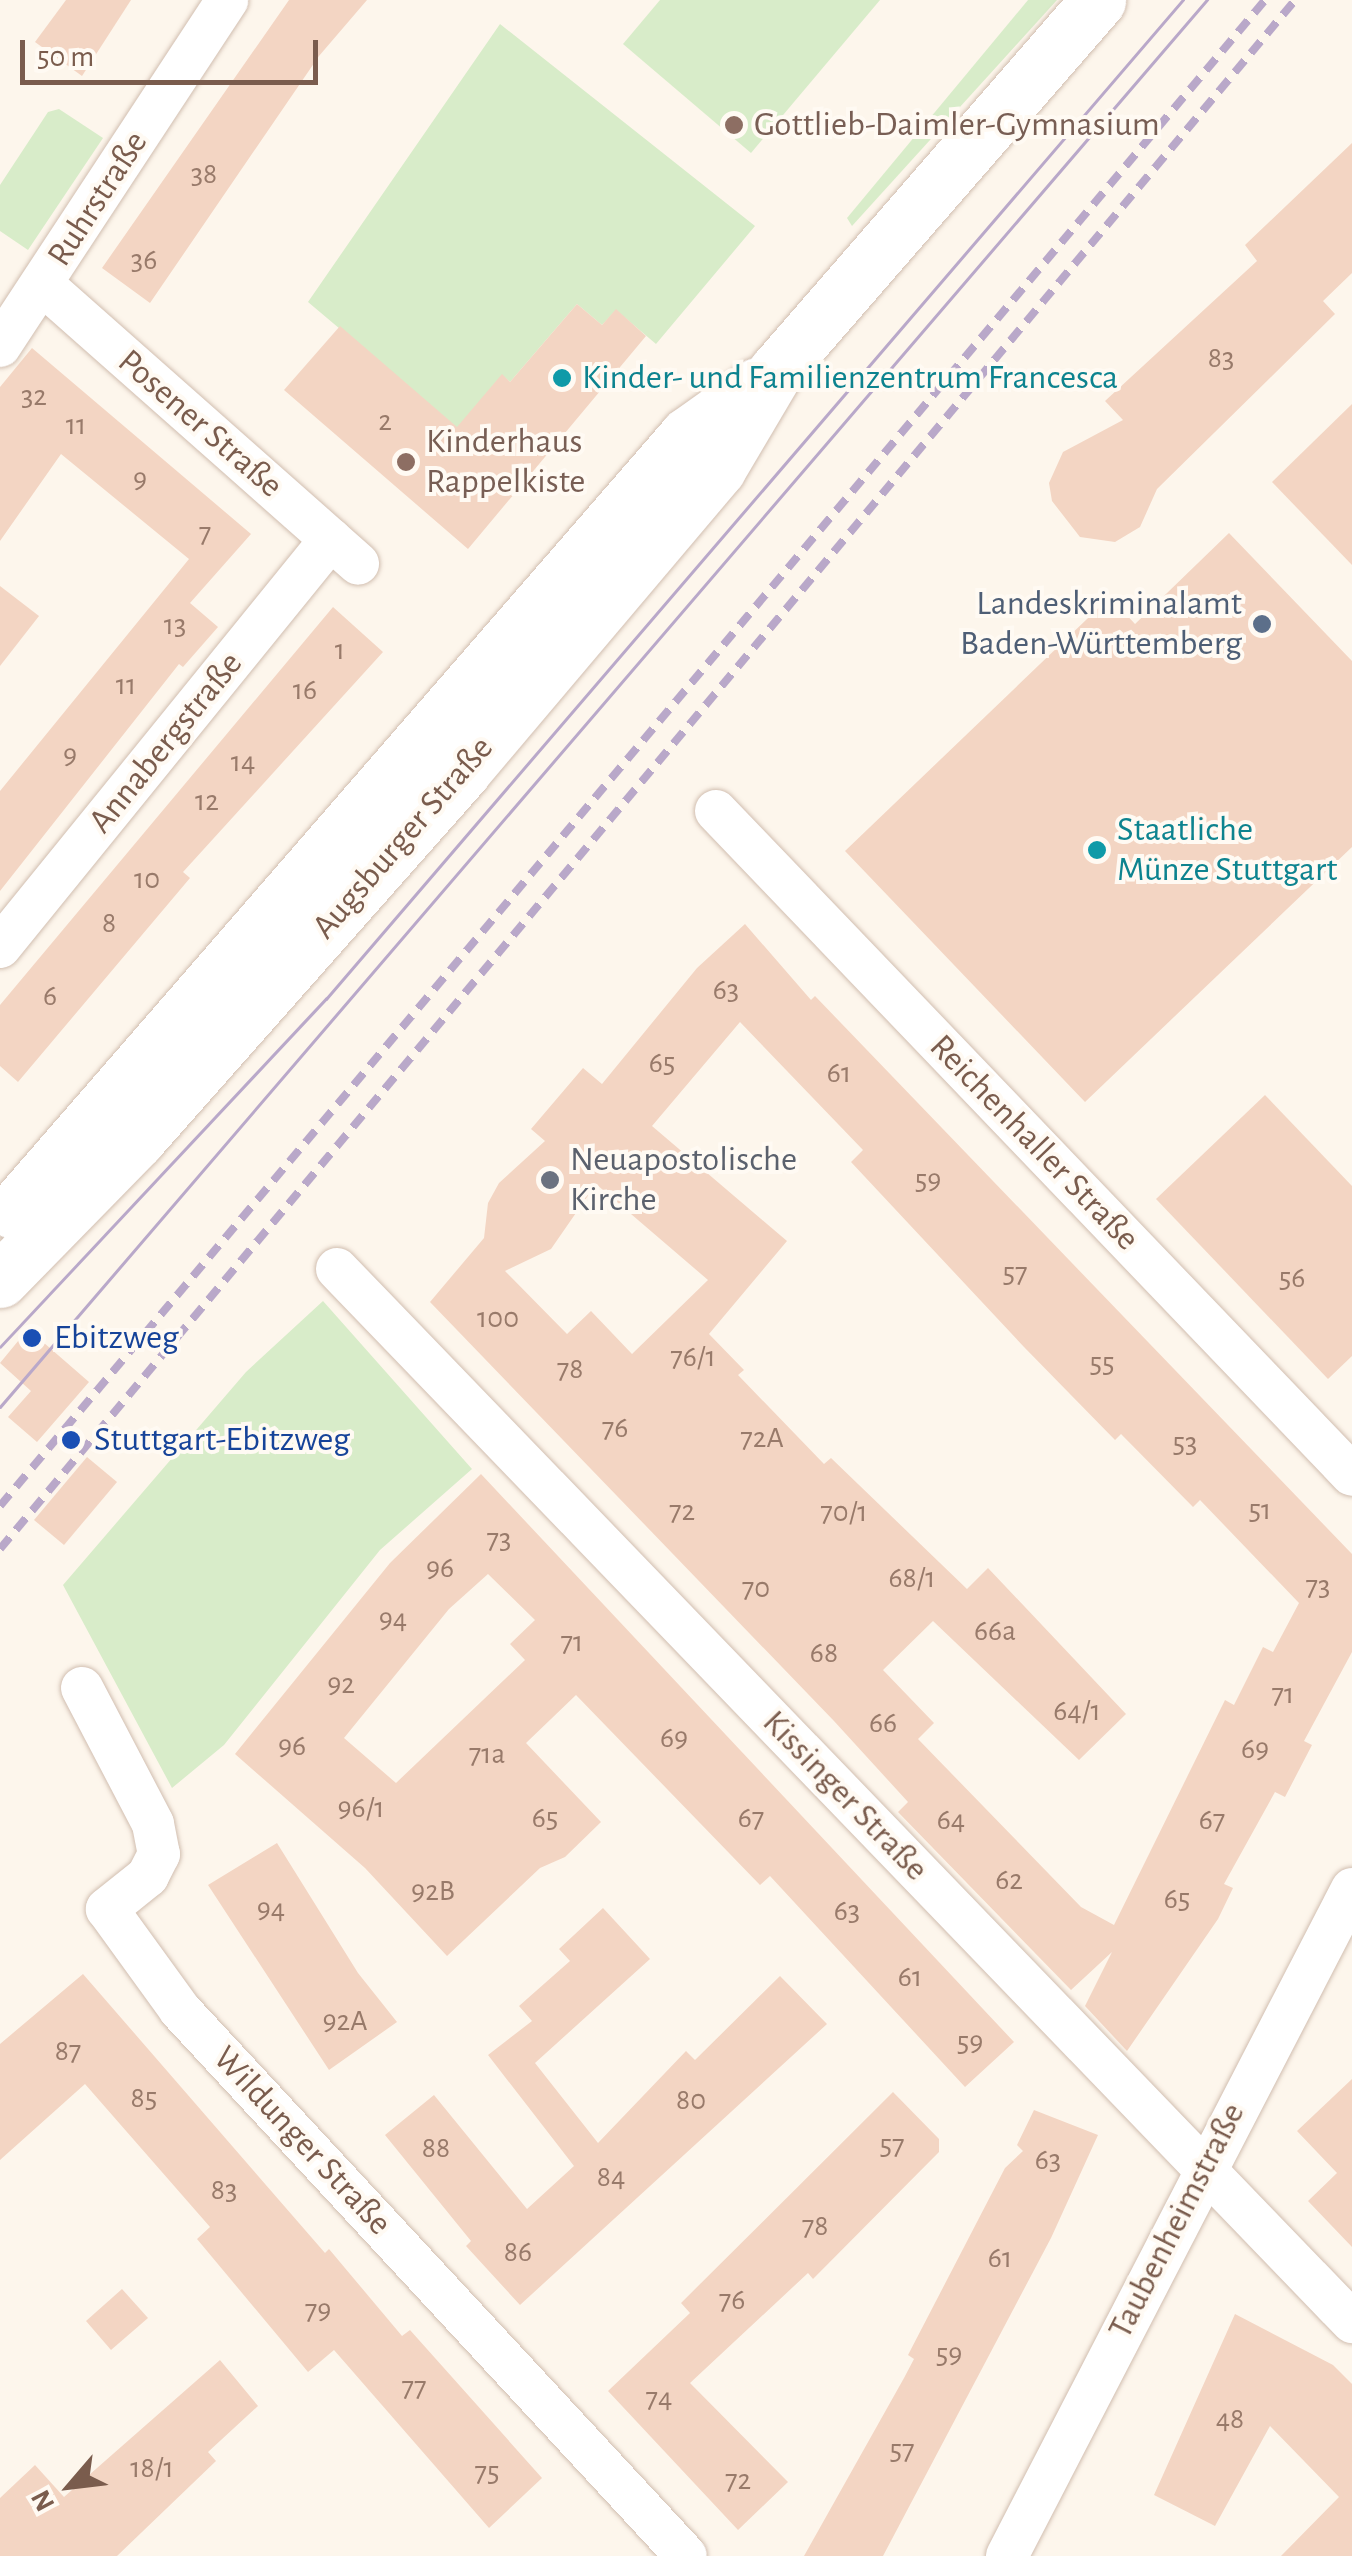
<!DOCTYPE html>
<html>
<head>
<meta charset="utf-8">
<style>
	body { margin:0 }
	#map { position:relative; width:1352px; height:2556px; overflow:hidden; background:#fdf6ec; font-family:"Alegreya Sans",sans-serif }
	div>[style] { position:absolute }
	.green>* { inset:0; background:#d8ecc9 }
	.building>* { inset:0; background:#f3d5c3 }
	.roads { filter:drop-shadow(0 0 2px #d1beb0) drop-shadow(0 0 2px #d1beb0) }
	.street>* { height:42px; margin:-21px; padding:0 21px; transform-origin:21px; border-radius:21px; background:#fff }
	.secondary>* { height:55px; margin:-27.5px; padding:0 27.5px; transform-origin:27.5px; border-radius:27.5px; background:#fff }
	.tram>* { height:2.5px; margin:-1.25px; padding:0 1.25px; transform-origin:1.25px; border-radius:1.25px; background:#b9a8c9 }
	.rail>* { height:8px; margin-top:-4px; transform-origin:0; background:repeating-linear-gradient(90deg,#b9a8c9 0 15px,transparent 0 25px) }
	.dots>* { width:28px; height:28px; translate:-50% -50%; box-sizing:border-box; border:5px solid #fffaf3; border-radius:50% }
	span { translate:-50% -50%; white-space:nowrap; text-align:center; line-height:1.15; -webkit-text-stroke:8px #fffaf3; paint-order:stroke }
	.number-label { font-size:30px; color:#987a6a }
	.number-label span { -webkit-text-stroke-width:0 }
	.education-label { font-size:35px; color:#785e54 }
	.left { translate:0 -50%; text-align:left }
	.street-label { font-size:35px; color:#7a5c4d }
	.culture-label { font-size:35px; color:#0d838f }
	.service-label { font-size:35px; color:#4e5e75 }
	.right { translate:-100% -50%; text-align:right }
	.worship-label { font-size:35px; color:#5b616d }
	.transit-label { font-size:35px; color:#164399 }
	.north { position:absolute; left:20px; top:2436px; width:100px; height:100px; -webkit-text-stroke:8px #fffaf3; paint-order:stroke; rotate:242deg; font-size:28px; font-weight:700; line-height:40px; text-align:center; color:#7a5c4d }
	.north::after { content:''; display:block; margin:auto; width:35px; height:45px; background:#7a5c4d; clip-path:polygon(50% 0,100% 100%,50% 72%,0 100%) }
	.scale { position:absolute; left:20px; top:40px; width:298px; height:45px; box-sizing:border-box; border:5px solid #7a5c4d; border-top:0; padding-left:12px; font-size:30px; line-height:35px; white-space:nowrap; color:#7a5c4d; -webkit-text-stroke:8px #fffaf3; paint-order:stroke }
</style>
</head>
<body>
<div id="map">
	<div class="green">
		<i style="clip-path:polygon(660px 0,880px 0,751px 153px,623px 44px)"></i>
		<i style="clip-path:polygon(1028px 0,1057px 0,852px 226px,847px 218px)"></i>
		<i style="clip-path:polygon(500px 24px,755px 226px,656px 344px,616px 310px,602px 325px,577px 304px,510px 382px,502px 375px,486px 452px,308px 302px)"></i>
		<i style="clip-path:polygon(59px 109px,103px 138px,28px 250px,0 231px,0 185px,48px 112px)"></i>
		<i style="clip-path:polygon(323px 1301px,472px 1469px,380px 1550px,224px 1745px,172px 1788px,63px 1585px,246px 1372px)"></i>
	</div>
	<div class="building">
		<i style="clip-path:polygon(66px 0,131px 0,82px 76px,35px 42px)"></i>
		<i style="clip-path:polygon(289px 0,367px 0,319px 56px,150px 303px,102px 268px)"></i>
		<i style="clip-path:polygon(1352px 143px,1352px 273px,1323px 301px,1335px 314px,1157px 489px,1140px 527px,1115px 542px,1080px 537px,1052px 501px,1049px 483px,1063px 452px,1123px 420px,1105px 401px,1257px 261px,1245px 245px)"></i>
		<i style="clip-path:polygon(577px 304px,602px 325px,616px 309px,646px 336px,468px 549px,284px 390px,340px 326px,457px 427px,502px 374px,510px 382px)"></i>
		<i style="clip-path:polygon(32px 348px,251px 534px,190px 603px,218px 627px,183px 667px,179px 664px,0 891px,0 791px,189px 559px,61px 454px,0 541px,0 387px)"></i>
		<i style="clip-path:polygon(1352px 404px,1352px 565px,1272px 482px)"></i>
		<i style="clip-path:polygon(1229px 533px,1352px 661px,1352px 847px,1085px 1102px,845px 851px,1110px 597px,1135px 624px)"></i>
		<i style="clip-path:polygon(0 586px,39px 616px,0 666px)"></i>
		<i style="clip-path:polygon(333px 607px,383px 652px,183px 872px,190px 878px,18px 1082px,0 1066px,0 1005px)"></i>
		<i style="clip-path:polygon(evenodd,745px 924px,811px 1000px,815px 996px,1352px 1554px,1352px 1652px,1304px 1741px,1312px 1745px,1285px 1797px,1275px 1792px,1224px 1884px,1233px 1888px,1218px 1919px,1127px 2051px,1085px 2006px,1112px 1952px,1071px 1990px,898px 1812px,908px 1802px,834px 1721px,430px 1302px,484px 1238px,488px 1203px,499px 1183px,545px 1141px,531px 1129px,583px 1068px,602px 1084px,697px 968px,745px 924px,740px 1022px,863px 1150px,851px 1162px,1024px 1347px,1115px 1440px,1121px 1434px,1193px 1507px,1200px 1500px,1299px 1603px,1273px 1652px,1263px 1647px,1234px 1705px,1225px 1700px,1114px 1925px,1081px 1907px,918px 1739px,934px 1723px,883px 1670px,933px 1621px,1079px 1760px,1126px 1714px,988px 1568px,967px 1589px,831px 1458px,824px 1464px,738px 1375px,744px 1370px,709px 1334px,787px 1241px,652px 1126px,740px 1022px,745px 924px,596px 1184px,708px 1280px,632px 1354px,591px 1311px,567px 1334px,505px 1271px,551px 1249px,596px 1184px)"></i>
		<i style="clip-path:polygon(1265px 1095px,1352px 1186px,1352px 1356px,1328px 1379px,1156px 1199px)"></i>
		<i style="clip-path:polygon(28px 1329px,89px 1382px,37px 1442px,8px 1417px,31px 1391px,0 1363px)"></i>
		<i style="clip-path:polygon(87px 1457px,117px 1482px,64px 1545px,34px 1520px)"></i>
		<i style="clip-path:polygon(evenodd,481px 1474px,1014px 2042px,965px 2087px,770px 1876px,760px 1885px,576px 1695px,526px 1743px,601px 1822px,565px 1857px,540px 1868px,447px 1956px,365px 1868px,235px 1754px,390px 1563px,481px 1474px,488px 1574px,535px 1620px,510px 1644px,525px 1660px,396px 1783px,344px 1738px,449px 1609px,488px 1574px)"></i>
		<i style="clip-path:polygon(277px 1843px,358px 1973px,397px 2022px,329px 2070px,208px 1885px)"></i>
		<i style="clip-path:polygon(603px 1908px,650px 1959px,535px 2063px,598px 2143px,686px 2051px,695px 2060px,780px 1976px,827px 2024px,520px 2305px,466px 2246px,471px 2241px,385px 2135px,434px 2095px,527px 2209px,574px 2166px,488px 2055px,532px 2021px,519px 2006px,570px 1961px,559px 1949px)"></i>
		<i style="clip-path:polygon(83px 1974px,325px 2253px,329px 2249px,402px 2336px,410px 2330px,542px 2478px,489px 2528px,334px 2350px,308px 2372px,197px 2239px,210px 2227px,85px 2084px,0 2160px,0 2044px)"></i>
		<i style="clip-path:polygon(1352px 2079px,1352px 2247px,1308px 2201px,1337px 2173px,1297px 2131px)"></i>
		<i style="clip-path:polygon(893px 2092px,939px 2139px,939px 2152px,813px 2279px,808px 2273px,690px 2383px,788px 2482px,738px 2530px,608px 2391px,690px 2313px,681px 2303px)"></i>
		<i style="clip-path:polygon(1034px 2110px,1098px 2135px,1051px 2238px,883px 2556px,804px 2556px,904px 2378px,914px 2359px,908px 2355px,1005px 2168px,1023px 2151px,1017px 2145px)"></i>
		<i style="clip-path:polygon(122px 2289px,148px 2318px,111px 2350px,86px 2321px)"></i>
		<i style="clip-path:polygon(1235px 2314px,1333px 2365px,1352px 2384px,1352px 2556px,1281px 2556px,1339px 2497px,1270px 2426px,1215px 2526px,1154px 2495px)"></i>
		<i style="clip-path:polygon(220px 2360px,258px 2406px,208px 2452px,216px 2461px,117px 2556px,0 2556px,0 2498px,35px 2465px,64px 2497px)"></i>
	</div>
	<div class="roads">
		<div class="street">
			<i style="left:42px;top:284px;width:422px;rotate:41.5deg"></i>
			<i style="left:0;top:346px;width:414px;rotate:-56.7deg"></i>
			<i style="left:716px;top:811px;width:919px;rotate:46.23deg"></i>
			<i style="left:0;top:947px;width:525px;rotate:-50.95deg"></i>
			<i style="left:337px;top:1269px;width:1463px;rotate:46.05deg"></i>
			<i style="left:82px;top:1688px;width:153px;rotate:62.4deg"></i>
			<i style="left:153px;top:1824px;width:31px;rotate:79deg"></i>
			<i style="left:159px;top:1854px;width:25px;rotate:117deg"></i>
			<i style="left:148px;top:1876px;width:53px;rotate:141.2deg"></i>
			<i style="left:107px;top:1909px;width:125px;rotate:54.1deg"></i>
			<i style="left:180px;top:2010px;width:744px;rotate:47.18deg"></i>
			<i style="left:1007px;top:2556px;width:751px;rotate:-62.65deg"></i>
		</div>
		<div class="secondary">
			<i style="left:13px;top:1211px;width:1028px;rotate:-49.02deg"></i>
			<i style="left:687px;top:435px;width:86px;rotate:-35.5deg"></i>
			<i style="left:0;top:1280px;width:196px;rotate:-45.6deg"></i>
			<i style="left:137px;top:1140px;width:492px;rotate:-48.5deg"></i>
			<i style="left:463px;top:771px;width:395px;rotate:-49.8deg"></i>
			<i style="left:718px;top:469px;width:114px;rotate:-59.4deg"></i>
			<i style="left:776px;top:371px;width:491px;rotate:-49deg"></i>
		</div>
	</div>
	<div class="tram">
		<i style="left:0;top:1347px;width:477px;rotate:-46.9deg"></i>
		<i style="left:326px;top:999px;width:1316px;rotate:-49.38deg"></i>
		<i style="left:0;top:1407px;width:1854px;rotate:-49.38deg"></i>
	</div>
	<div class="rail">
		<i style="left:0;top:1506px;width:1967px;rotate:-49.97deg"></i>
		<i style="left:0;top:1549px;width:2019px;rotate:-50.1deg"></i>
	</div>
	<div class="dots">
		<i style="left:734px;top:125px;background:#8d6e63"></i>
		<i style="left:562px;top:378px;background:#0f9aa8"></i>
		<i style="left:406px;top:462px;background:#8d6e63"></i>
		<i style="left:1262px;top:624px;background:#5c6f8a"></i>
		<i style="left:1097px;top:850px;background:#0f9aa8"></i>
		<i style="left:550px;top:1180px;background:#6b7280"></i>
		<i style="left:32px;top:1338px;background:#1a4fb4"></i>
		<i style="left:71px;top:1440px;background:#1a4fb4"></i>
	</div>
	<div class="number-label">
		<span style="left:204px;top:174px">38</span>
		<span style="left:144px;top:260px">36</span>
		<span style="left:1221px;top:358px">83</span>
		<span style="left:34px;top:396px">32</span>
		<span style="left:385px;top:421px">2</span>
		<span style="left:76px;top:425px">11</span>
		<span style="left:140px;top:479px">9</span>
		<span style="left:205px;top:533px">7</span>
		<span style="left:175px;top:625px">13</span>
		<span style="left:340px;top:650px">1</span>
		<span style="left:126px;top:685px">11</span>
		<span style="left:305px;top:690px">16</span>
		<span style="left:70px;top:755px">9</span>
		<span style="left:243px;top:762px">14</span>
		<span style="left:207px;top:801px">12</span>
		<span style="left:147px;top:879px">10</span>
		<span style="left:109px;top:923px">8</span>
		<span style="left:726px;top:990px">63</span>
		<span style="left:50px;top:996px">6</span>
		<span style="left:662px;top:1063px">65</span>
		<span style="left:839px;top:1073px">61</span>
		<span style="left:928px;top:1180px">59</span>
		<span style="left:1015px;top:1273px">57</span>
		<span style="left:1292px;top:1278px">56</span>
		<span style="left:498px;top:1318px">100</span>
		<span style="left:693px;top:1357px">76/1</span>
		<span style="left:1102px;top:1363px">55</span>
		<span style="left:570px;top:1369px">78</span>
		<span style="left:615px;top:1428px">76</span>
		<span style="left:762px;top:1438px">72A</span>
		<span style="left:1185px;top:1443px">53</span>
		<span style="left:1260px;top:1510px">51</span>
		<span style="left:682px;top:1511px">72</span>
		<span style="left:844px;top:1512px">70/1</span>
		<span style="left:499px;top:1539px">73</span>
		<span style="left:440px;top:1568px">96</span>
		<span style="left:912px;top:1578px">68/1</span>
		<span style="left:1318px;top:1586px">73</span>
		<span style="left:756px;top:1588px">70</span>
		<span style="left:393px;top:1619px">94</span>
		<span style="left:995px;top:1631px">66a</span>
		<span style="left:572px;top:1642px">71</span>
		<span style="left:824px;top:1653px">68</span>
		<span style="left:341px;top:1684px">92</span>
		<span style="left:1283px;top:1694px">71</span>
		<span style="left:1077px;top:1711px">64/1</span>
		<span style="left:883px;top:1723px">66</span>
		<span style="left:674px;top:1738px">69</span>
		<span style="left:292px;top:1746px">96</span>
		<span style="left:1255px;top:1749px">69</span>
		<span style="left:487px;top:1754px">71a</span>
		<span style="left:361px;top:1808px">96/1</span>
		<span style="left:545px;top:1818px">65</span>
		<span style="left:751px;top:1818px">67</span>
		<span style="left:951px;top:1820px">64</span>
		<span style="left:1212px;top:1820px">67</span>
		<span style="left:1009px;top:1880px">62</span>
		<span style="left:433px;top:1891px">92B</span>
		<span style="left:1177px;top:1899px">65</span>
		<span style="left:271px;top:1909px">94</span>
		<span style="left:847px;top:1911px">63</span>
		<span style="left:910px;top:1977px">61</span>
		<span style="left:345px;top:2021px">92A</span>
		<span style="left:970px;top:2042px">59</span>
		<span style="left:68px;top:2051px">87</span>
		<span style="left:144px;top:2098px">85</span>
		<span style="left:691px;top:2100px">80</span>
		<span style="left:892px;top:2145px">57</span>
		<span style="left:436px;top:2148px">88</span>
		<span style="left:1048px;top:2160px">63</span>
		<span style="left:611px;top:2177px">84</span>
		<span style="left:224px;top:2190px">83</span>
		<span style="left:815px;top:2226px">78</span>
		<span style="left:518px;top:2252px">86</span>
		<span style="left:1000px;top:2258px">61</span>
		<span style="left:732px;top:2300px">76</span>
		<span style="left:318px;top:2310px">79</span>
		<span style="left:949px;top:2354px">59</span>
		<span style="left:414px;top:2387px">77</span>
		<span style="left:659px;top:2398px">74</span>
		<span style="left:1230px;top:2419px">48</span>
		<span style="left:902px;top:2450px">57</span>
		<span style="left:152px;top:2468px">18/1</span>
		<span style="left:487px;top:2472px">75</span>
		<span style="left:738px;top:2480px">72</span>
	</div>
	<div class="education-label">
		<span class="left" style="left:754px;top:125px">Gottlieb-Daimler-Gymnasium</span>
		<span class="left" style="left:426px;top:462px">Kinderhaus<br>Rappelkiste</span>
	</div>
	<div class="street-label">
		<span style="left:98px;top:199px;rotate:-57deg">Ruhrstraße</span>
		<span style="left:200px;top:424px;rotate:41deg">Posener Straße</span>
		<span style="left:166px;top:743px;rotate:-51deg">Annabergstraße</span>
		<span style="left:403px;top:838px;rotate:-49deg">Augsburger Straße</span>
		<span style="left:1034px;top:1143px;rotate:46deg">Reichenhaller Straße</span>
		<span style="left:845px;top:1796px;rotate:46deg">Kissinger Straße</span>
		<span style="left:302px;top:2141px;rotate:47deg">Wildunger Straße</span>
		<span style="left:1177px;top:2221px;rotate:-63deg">Taubenheimstraße</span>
	</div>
	<div class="culture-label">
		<span class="left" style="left:582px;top:378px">Kinder- und Familienzentrum Francesca</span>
		<span class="left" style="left:1117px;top:850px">Staatliche<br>Münze Stuttgart</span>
	</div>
	<div class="service-label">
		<span class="right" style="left:1242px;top:624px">Landeskriminalamt<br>Baden-Württemberg</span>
	</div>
	<div class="worship-label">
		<span class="left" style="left:570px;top:1180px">Neuapostolische<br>Kirche</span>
	</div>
	<div class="transit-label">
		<span class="left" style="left:54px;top:1338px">Ebitzweg</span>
		<span class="left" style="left:94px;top:1440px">Stuttgart-Ebitzweg</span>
	</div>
	<div class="north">N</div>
	<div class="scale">50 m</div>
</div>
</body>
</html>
